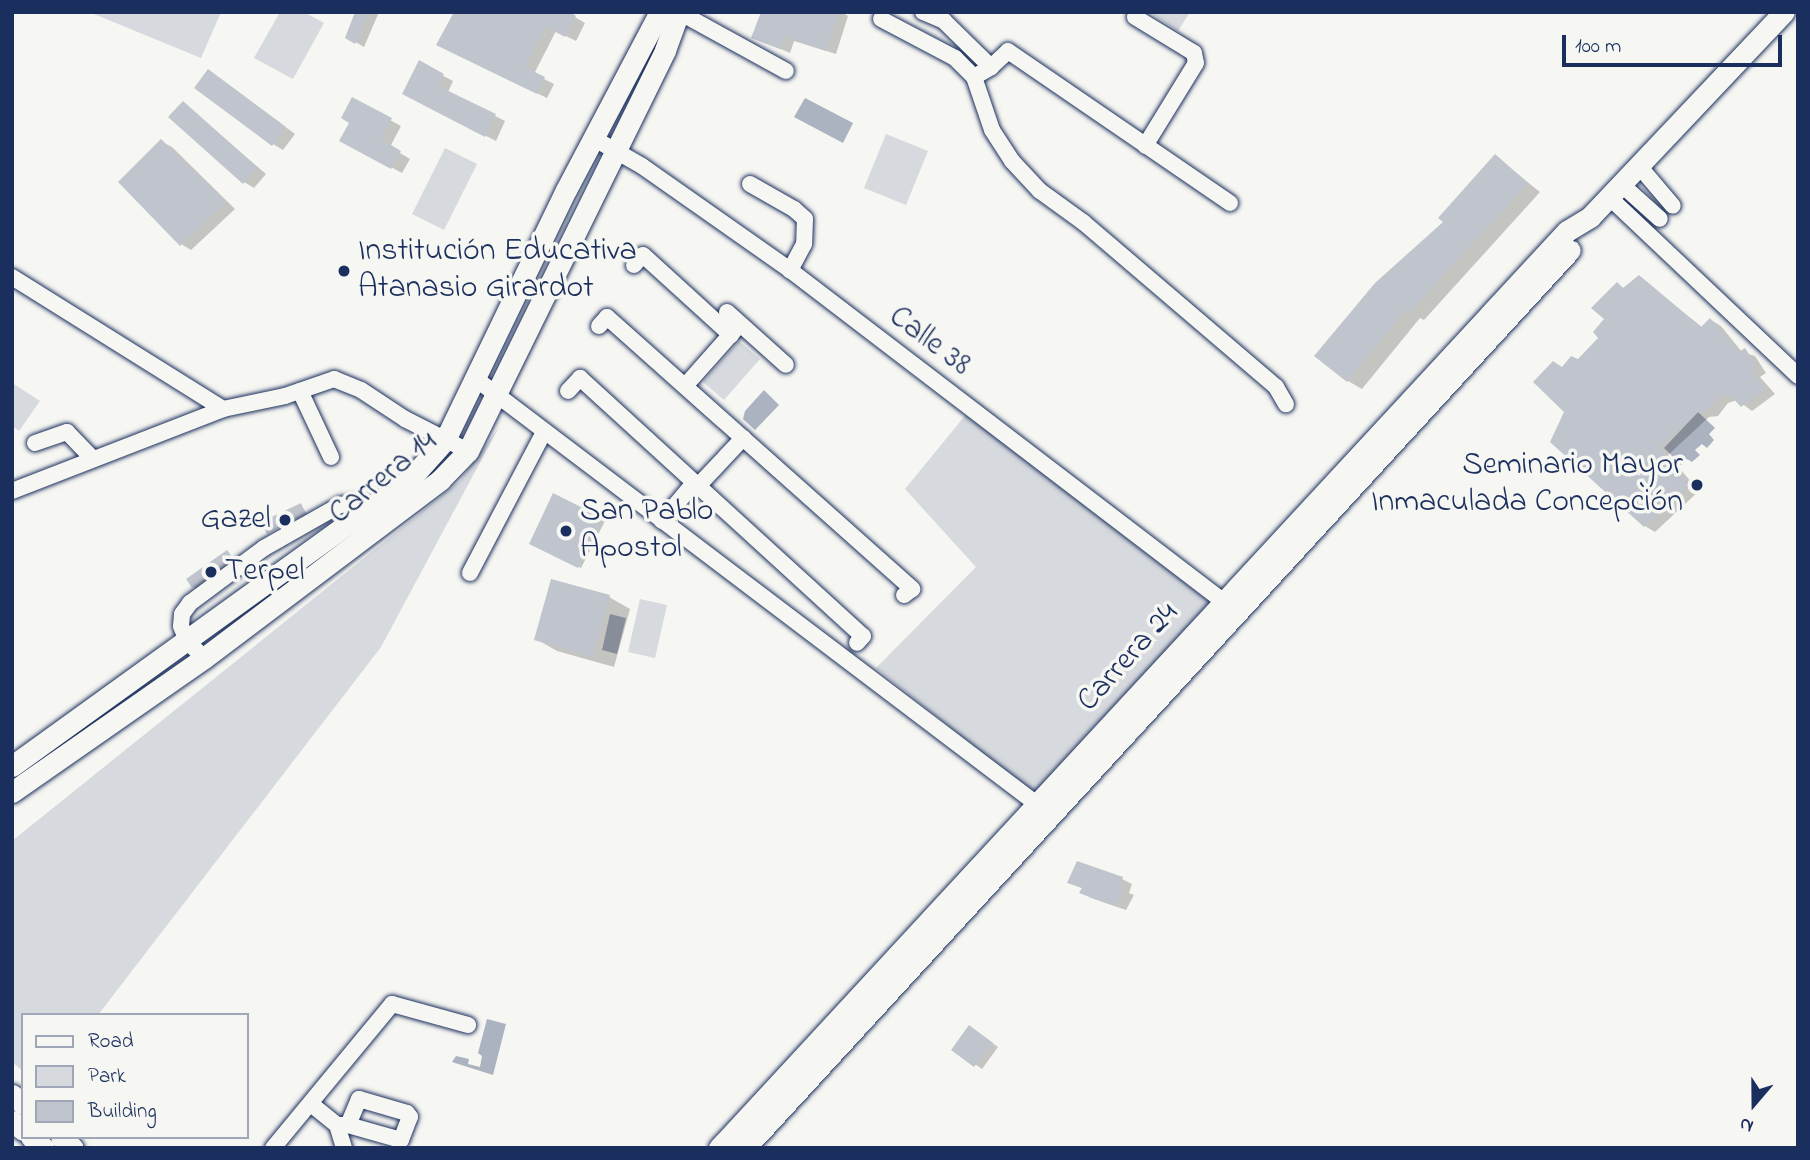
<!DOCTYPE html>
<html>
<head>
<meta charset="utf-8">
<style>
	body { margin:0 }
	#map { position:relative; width:1810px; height:1160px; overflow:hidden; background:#f6f6f2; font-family:"Indie Flower",sans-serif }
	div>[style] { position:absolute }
	.green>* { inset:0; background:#d6d9dd }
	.water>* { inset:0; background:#abb2c0 }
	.shadow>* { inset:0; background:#0003 }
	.building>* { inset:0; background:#c0c4cd }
	.roads { filter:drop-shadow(0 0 2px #1b2f5e) drop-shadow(0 0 2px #1b2f5e) }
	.minor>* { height:16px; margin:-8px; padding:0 8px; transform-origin:8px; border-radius:8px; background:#f6f6f2 }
	.major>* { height:21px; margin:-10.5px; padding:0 10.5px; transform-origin:10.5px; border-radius:10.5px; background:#f6f6f2 }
	.dots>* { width:19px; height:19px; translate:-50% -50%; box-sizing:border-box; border:4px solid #f6f6f2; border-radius:50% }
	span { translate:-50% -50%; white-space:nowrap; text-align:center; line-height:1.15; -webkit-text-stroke:7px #f6f6f2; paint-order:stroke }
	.poi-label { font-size:32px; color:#1b2f5e }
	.left { translate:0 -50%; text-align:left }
	.right { translate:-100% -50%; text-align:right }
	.street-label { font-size:32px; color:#1b2f5e }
	.frame { position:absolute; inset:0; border:14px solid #1b2f5e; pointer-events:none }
	.legend { position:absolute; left:21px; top:1013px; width:228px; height:126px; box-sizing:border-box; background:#f6f6f2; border:2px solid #9ea6b7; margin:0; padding:9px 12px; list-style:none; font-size:21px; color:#1b2f5e }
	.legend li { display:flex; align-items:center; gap:14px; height:35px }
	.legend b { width:35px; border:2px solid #9ea6b7 }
	.north { position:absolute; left:1719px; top:1069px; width:70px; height:70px; -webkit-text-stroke:5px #f6f6f2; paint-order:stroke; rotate:200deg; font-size:19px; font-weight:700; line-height:28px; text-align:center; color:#1b2f5e }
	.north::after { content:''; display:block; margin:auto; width:24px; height:32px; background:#1b2f5e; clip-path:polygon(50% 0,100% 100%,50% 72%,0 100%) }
	.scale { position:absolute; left:1562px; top:35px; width:220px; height:32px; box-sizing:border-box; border:4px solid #1b2f5e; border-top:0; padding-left:9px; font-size:21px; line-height:24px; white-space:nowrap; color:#1b2f5e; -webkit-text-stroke:5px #f6f6f2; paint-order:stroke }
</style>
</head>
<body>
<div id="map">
	<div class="green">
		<i style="clip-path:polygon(89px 12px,221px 12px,201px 58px)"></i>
		<i style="clip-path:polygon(280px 12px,304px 12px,324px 23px,293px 79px,254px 58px)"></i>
		<i style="clip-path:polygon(1149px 12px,1190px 12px,1178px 31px)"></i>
		<i style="clip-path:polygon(886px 134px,928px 151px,906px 205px,864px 188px)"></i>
		<i style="clip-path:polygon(445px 148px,477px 164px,444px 230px,412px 214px)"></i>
		<i style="clip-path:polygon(739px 341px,760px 359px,724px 400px,703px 382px)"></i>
		<i style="clip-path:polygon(12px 383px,40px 401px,19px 431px,12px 426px)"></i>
		<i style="clip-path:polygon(968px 412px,1214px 600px,1037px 796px,876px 668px,976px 567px,905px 489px)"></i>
		<i style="clip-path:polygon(499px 427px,381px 647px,98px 1015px,23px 1015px,23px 1071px,12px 1062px,12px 841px,460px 481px)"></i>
		<i style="clip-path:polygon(640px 599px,667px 605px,655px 658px,628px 652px)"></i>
	</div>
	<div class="water">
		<i style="clip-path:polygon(805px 98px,853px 123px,843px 143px,794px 117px)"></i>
		<i style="clip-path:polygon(764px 390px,779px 405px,755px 430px,743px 419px,745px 411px)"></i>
		<i style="clip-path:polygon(1698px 412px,1715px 428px,1709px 434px,1714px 440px,1707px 448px,1702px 444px,1695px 450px,1700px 455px,1692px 462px,1687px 459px,1681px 465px,1664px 448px)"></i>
		<i style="clip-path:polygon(610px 614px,626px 618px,617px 654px,602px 650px)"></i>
		<i style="clip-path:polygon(487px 1019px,506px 1024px,493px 1075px,452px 1062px,456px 1056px,469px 1059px,468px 1064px,480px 1067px,482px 1056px,478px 1053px)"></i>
	</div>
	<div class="shadow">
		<i style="clip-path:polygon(357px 12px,379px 12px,364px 47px,347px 37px)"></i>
		<i style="clip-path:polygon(566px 12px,585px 23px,576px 41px,556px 31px,534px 74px,554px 84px,547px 98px,448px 50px)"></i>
		<i style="clip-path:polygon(763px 12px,841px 12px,848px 16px,836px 54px,794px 41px,790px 53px,753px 37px)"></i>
		<i style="clip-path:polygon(419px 63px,453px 81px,448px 92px,505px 121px,496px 141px,414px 99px)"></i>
		<i style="clip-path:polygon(218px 77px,295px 134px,283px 150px,273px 144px)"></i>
		<i style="clip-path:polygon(353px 100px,401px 126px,390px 147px,410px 159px,402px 173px,341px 140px,351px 123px)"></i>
		<i style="clip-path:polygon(183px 103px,266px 174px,254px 188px,244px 182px)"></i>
		<i style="clip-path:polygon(162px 142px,172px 147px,235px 209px,191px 250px,181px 244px)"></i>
		<i style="clip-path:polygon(1495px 156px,1540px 192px,1424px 320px,1420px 318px,1362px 389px,1348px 381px,1317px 355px,1446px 222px)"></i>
		<i style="clip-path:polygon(1639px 277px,1703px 328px,1711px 320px,1721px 326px,1742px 352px,1755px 356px,1766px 373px,1760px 377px,1775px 394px,1752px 411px,1737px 400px,1728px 403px,1718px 416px,1709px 417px,1668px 455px,1699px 491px,1655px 532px,1645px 526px,1566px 412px,1563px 368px,1578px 361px,1601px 338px,1617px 284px,1625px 289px)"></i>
		<i style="clip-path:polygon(553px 495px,605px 521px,581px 568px,532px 543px)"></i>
		<i style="clip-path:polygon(301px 505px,307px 514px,268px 533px)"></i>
		<i style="clip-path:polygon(229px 554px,234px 560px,196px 588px,193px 587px)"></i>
		<i style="clip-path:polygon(609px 597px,630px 609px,614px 667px,557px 651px,536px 639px)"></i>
		<i style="clip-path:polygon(1122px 879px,1132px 884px,1129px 893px,1134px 895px,1126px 910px,1091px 898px,1081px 893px,1084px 889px,1069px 882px)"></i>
		<i style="clip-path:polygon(976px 1031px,998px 1047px,982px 1069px,954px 1049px)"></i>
	</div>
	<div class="building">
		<i style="clip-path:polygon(355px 12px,369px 12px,355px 44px,345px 38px)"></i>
		<i style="clip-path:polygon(454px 12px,570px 12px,576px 16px,565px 37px,546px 27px,525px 67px,545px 77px,537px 94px,436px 45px)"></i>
		<i style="clip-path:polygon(761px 12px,839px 12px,826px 51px,785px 37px,780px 49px,751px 38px)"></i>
		<i style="clip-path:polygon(419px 60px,444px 74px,438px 86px,496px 114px,485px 137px,402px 94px)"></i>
		<i style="clip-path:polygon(208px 69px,286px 127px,272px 146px,194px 88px)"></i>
		<i style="clip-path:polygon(352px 97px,392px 118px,381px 139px,401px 151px,391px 169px,339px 141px,349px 123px,341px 118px)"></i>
		<i style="clip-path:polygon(183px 101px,257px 167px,243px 184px,168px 117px)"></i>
		<i style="clip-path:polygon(161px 139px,226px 202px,180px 246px,118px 182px)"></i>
		<i style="clip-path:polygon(1495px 154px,1528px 183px,1409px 313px,1406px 310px,1347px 382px,1314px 356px,1375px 283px,1443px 222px,1438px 218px)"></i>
		<i style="clip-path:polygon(1639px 275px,1701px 327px,1710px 318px,1739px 352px,1745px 348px,1757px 367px,1751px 371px,1766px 388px,1741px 407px,1729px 394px,1718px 398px,1707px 412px,1698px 412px,1659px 448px,1690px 485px,1644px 527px,1550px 442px,1564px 412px,1533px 382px,1553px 361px,1562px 367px,1571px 356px,1578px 359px,1598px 338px,1593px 332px,1604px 319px,1591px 308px,1617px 282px,1623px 288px)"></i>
		<i style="clip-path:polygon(553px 493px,603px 518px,578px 568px,529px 544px)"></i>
		<i style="clip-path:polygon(301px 503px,305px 513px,267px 534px,261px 522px)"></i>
		<i style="clip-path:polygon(227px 550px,233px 558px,192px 588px,186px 579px)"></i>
		<i style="clip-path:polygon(551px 579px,610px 595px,593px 657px,534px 640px)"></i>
		<i style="clip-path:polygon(1077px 861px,1123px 877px,1120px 886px,1125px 888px,1115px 906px,1079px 893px,1082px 888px,1067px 883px)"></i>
		<i style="clip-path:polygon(969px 1025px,993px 1043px,974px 1067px,951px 1050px)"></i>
	</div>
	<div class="roads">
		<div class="minor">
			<i style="left:679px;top:12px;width:122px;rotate:28.9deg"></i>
			<i style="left:923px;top:12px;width:23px;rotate:23deg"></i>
			<i style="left:944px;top:21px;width:66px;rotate:44.4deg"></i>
			<i style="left:1135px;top:17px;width:69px;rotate:31.4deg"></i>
			<i style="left:1194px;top:53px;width:10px;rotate:79deg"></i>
			<i style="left:1196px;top:63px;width:97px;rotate:121.6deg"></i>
			<i style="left:881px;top:19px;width:84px;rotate:27.8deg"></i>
			<i style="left:955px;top:58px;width:27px;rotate:45deg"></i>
			<i style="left:974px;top:77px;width:56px;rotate:71.2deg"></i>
			<i style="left:992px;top:130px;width:37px;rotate:57deg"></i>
			<i style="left:1012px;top:161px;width:41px;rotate:47deg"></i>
			<i style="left:1040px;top:191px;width:53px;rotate:35.8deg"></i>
			<i style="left:1083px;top:222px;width:254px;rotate:40.5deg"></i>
			<i style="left:1276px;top:387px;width:20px;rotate:60deg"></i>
			<i style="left:974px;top:77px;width:20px;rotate:-30deg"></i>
			<i style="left:991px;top:67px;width:23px;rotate:-43deg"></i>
			<i style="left:1008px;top:51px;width:269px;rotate:34.4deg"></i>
			<i style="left:593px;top:138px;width:56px;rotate:29.7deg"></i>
			<i style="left:642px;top:166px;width:181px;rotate:35.1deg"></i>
			<i style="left:790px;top:270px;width:545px;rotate:37.4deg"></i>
			<i style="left:1639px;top:166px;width:52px;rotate:49.6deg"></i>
			<i style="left:750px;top:184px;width:51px;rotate:29.6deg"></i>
			<i style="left:794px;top:209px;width:15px;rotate:42deg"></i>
			<i style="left:805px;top:219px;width:25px;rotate:92deg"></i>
			<i style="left:804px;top:244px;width:30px;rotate:118deg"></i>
			<i style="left:1621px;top:184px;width:52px;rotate:41.9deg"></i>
			<i style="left:1609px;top:197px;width:260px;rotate:43.4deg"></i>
			<i style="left:634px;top:265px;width:13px;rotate:-48deg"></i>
			<i style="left:643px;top:255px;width:119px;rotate:42.3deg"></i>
			<i style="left:12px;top:277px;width:249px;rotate:32deg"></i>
			<i style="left:727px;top:312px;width:79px;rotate:41.9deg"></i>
			<i style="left:599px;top:326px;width:12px;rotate:-48deg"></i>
			<i style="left:607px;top:317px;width:409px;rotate:41.7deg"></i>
			<i style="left:912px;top:589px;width:10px;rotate:143deg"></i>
			<i style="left:476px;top:379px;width:705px;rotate:37.16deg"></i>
			<i style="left:685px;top:386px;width:83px;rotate:-48.4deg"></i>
			<i style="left:300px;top:391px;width:73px;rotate:64.8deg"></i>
			<i style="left:568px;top:391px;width:18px;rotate:-47deg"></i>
			<i style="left:580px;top:378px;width:383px;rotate:42.4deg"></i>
			<i style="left:863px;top:636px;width:9px;rotate:131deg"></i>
			<i style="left:35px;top:443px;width:34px;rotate:-19deg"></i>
			<i style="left:67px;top:432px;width:37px;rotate:46deg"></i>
			<i style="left:698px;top:486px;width:66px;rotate:-46.8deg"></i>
			<i style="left:12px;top:491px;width:226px;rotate:-21.2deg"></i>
			<i style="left:223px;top:409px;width:63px;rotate:-11.8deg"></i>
			<i style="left:285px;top:396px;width:52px;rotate:-19.1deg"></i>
			<i style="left:334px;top:379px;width:29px;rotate:22deg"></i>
			<i style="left:361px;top:390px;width:53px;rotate:33.4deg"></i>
			<i style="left:405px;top:419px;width:71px;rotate:26.9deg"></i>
			<i style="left:662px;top:521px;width:50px;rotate:-49.9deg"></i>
			<i style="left:470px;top:573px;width:159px;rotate:-62.3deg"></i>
			<i style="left:204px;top:658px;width:24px;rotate:-135deg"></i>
			<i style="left:187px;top:641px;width:16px;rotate:-112deg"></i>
			<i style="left:181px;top:626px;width:12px;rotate:-85deg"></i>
			<i style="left:182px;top:614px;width:14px;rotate:-54deg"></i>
			<i style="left:190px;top:603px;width:92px;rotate:-36.6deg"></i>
			<i style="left:264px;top:548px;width:87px;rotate:-29.5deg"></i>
			<i style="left:340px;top:505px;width:16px;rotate:-7deg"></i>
			<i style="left:356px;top:503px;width:15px;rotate:16deg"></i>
			<i style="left:311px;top:1104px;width:33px;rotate:39deg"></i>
			<i style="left:337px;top:1125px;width:24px;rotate:73deg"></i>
			<i style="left:337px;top:1125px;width:11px"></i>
			<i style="left:348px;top:1125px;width:55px;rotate:15.8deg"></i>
			<i style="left:401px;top:1140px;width:25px;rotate:-69deg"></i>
			<i style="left:410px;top:1117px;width:5px;rotate:-127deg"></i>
			<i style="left:407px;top:1113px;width:50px;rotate:-163.7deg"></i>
			<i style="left:359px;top:1099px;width:28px;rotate:113deg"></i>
			<i style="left:273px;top:1148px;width:187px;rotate:-50.4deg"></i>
			<i style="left:392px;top:1004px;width:79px;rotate:15.4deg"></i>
		</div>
		<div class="major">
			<i style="left:12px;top:766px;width:493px;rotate:-35.8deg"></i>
			<i style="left:412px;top:477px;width:50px;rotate:-48.3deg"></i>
			<i style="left:445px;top:440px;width:278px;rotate:-64.2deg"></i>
			<i style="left:566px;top:190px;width:201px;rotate:-62.2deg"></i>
			<i style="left:12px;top:792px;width:234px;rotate:-34.9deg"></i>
			<i style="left:204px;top:658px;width:296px;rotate:-37deg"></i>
			<i style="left:440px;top:480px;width:40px;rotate:-46deg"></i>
			<i style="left:468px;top:451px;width:447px;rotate:-63.8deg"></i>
			<i style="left:665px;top:50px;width:40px;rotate:-69.8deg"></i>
			<i style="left:12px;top:1095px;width:14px;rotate:39deg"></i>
			<i style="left:12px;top:1121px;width:14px;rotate:39deg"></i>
			<i style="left:31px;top:1137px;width:17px;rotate:40deg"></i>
			<i style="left:61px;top:1137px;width:16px;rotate:43deg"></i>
			<i style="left:719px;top:1148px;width:1249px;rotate:-47.24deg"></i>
			<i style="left:1567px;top:231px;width:27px;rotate:-31deg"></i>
			<i style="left:1590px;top:217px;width:282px;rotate:-46.6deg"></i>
			<i style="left:745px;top:1148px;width:1219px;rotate:-47.43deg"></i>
		</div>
	</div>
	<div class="dots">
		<i style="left:344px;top:271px;background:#1b2f5e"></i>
		<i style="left:1697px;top:485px;background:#1b2f5e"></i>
		<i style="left:285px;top:520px;background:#1b2f5e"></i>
		<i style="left:566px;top:531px;background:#1b2f5e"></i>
		<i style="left:211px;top:572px;background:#1b2f5e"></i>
	</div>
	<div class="poi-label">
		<span class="left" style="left:358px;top:271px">Institución Educativa<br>Atanasio Girardot</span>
		<span class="right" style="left:1683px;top:485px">Seminario Mayor<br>Inmaculada Concepción</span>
		<span class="left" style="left:580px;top:531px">San Pablo<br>Apostol</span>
		<span class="right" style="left:271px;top:520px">Gazel</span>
		<span class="left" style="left:225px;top:572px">Terpel</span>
	</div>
	<div class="street-label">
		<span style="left:929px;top:342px;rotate:37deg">Calle 38</span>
		<span style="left:384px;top:479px;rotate:-39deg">Carrera 14</span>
		<span style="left:1129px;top:658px;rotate:-48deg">Carrera 24</span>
	</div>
	<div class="frame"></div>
	<ul class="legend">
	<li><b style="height:9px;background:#f6f6f2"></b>Road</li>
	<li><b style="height:19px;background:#d6d9dd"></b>Park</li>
	<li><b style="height:19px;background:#c0c4cd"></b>Building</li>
	</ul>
	<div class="north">N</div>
	<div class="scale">100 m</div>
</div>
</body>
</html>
